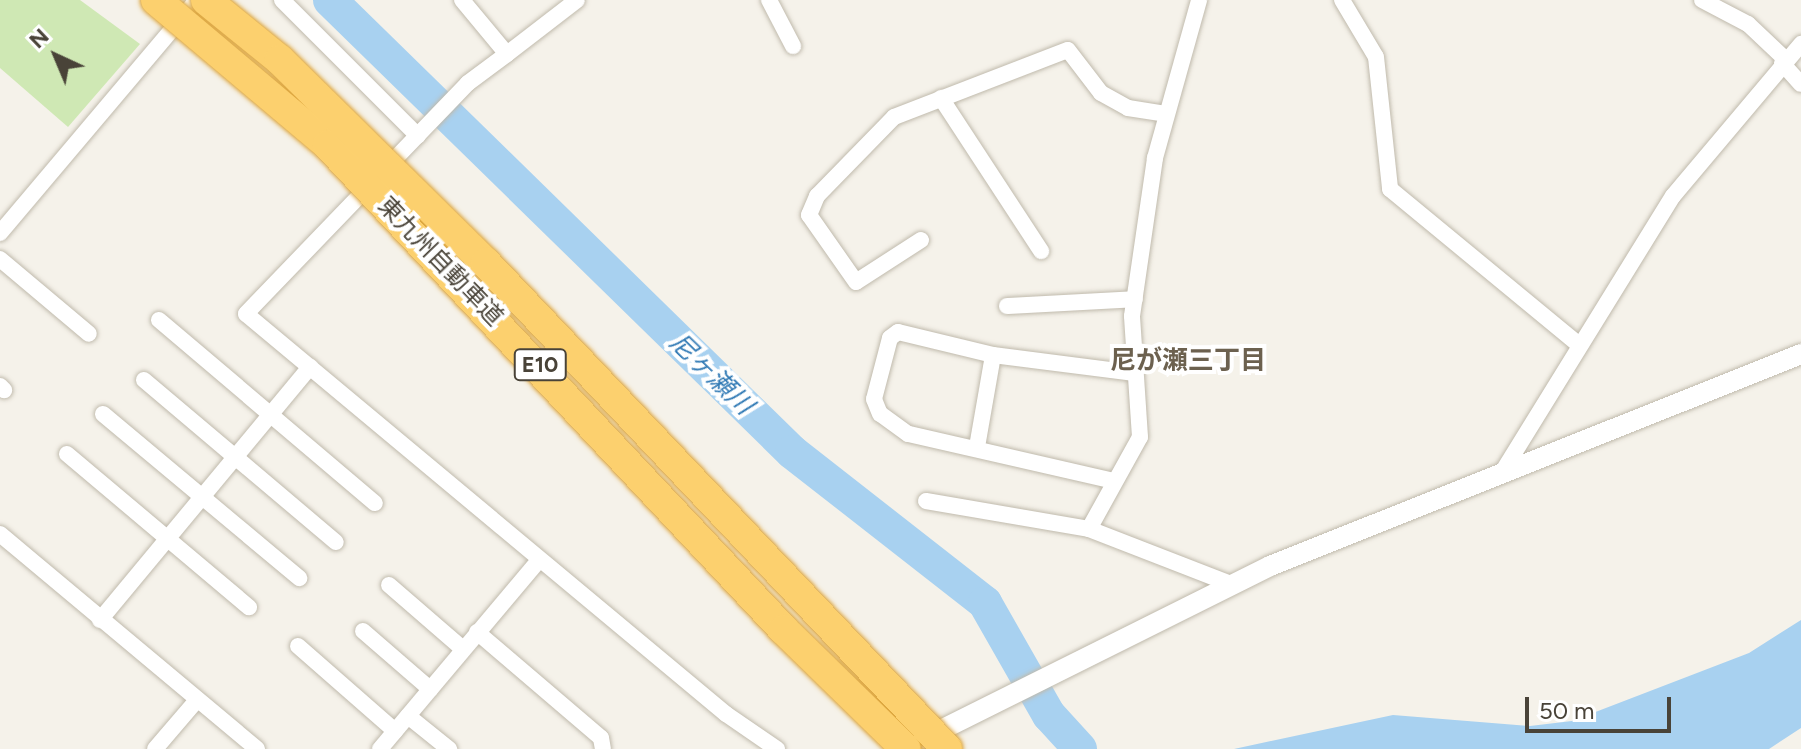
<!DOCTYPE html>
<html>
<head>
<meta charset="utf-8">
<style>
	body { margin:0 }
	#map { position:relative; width:1801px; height:749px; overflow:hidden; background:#f5f2ea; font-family:Figtree,"Noto Sans JP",sans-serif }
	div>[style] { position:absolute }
	.green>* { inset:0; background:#cfe8b4 }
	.water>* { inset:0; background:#a8d1f0 }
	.river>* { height:34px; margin:-17px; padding:0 17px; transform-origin:17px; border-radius:17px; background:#a8d1f0 }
	.roads { filter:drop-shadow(0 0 2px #c0baac) drop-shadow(0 0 2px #c0baac) }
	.minor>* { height:16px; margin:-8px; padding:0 8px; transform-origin:8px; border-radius:8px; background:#fff }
	.tertiary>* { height:20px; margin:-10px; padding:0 10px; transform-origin:10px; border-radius:10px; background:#fff }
	.bridges { filter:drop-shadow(0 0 2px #dca53d) drop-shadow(0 0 2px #dca53d) }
	.motorway-bridge>* { height:30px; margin:-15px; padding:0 15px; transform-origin:15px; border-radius:15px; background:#fcd06e }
	span { translate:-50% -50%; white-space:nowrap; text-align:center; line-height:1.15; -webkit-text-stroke:8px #fff; paint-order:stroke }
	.shield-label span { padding:2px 6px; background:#fff; border:2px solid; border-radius:6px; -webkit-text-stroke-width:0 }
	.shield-label { font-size:22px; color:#494338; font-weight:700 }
	.street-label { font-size:24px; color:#494338 }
	.neighbourhood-label { font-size:26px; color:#6c614f; font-weight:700 }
	.water-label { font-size:26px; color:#317ab5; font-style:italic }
	.north { position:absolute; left:16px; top:16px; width:80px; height:80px; -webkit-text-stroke:6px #fff; paint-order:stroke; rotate:316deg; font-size:22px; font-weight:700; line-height:32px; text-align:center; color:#494338 }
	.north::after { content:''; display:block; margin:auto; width:28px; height:36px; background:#494338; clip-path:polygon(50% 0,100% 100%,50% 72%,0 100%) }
	.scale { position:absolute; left:1525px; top:697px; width:146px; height:36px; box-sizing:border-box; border:4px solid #494338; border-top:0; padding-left:10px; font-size:24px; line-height:28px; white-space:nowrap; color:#494338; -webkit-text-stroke:6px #fff; paint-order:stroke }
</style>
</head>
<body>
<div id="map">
	<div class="green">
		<i style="clip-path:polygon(0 0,80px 0,140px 44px,68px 127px,0 68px)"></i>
	</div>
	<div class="water">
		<i style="clip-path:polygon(1801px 620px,1801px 728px,1769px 749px,1234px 749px,1393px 715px,1530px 726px,1572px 721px,1749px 653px)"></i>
	</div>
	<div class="river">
		<i style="left:330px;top:0;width:646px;rotate:44.37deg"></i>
		<i style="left:792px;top:452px;width:245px;rotate:38deg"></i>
		<i style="left:985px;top:603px;width:129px;rotate:60.3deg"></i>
		<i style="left:1049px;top:715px;width:46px;rotate:47.6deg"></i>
	</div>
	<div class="roads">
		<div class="minor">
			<i style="left:282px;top:0;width:192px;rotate:45deg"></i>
			<i style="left:462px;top:0;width:70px;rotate:50.2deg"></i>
			<i style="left:507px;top:54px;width:49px;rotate:143.4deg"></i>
			<i style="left:468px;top:83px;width:320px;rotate:133.9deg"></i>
			<i style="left:246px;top:314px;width:625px;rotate:39.81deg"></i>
			<i style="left:726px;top:714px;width:62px;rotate:34.5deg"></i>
			<i style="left:769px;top:0;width:52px;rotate:62.4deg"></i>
			<i style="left:1342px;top:0;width:66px;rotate:59.2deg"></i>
			<i style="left:1376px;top:57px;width:133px;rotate:83.9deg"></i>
			<i style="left:1390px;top:189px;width:244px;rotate:39.5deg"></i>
			<i style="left:1702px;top:0;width:52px;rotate:27.6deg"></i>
			<i style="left:1748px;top:24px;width:51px;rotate:43.4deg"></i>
			<i style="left:507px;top:54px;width:88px;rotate:-37.6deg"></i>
			<i style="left:1782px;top:63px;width:28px;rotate:48deg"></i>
			<i style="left:941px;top:98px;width:183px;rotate:56.8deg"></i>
			<i style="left:0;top:233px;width:305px;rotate:-49.8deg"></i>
			<i style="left:921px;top:240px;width:77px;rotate:147.1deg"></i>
			<i style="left:856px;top:282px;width:82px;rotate:-125deg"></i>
			<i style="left:809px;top:215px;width:21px;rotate:-67deg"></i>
			<i style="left:817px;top:196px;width:110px;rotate:-45.7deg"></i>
			<i style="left:894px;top:117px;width:186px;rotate:-21.1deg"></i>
			<i style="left:1068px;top:50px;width:54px;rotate:52.5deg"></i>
			<i style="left:1101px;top:93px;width:31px;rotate:29deg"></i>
			<i style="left:1128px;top:108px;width:38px;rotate:9deg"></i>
			<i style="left:0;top:259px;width:116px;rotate:40.1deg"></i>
			<i style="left:1007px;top:306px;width:128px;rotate:-3.1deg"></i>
			<i style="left:159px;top:320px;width:283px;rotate:40.3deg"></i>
			<i style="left:144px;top:380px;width:251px;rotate:40.2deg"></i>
			<i style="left:0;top:386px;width:6px;rotate:45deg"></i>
			<i style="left:103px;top:414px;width:256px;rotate:39.9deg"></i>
			<i style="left:977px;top:447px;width:93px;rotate:-80.1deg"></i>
			<i style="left:67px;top:454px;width:238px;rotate:40.1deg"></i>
			<i style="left:1503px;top:471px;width:323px;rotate:-58.3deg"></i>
			<i style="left:1673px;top:196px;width:199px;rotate:-49.9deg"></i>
			<i style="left:1114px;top:481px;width:211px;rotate:-167.1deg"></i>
			<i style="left:908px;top:434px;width:34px;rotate:-144deg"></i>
			<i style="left:880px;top:414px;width:16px;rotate:-112deg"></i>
			<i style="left:874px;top:399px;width:63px;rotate:-75.3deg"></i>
			<i style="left:890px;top:338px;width:10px;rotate:-37deg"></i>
			<i style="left:898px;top:332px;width:98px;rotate:13.6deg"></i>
			<i style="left:993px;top:355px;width:141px;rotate:7.3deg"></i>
			<i style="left:926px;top:501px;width:165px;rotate:9.7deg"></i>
			<i style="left:1089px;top:529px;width:105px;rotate:-61deg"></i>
			<i style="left:1140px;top:437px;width:121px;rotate:-93.8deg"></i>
			<i style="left:1132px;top:316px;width:160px;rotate:-81.7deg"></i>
			<i style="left:1155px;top:158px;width:164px;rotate:-74.4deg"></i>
			<i style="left:1089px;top:529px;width:152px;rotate:21.2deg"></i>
			<i style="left:0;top:534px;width:335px;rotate:39.9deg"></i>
			<i style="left:389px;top:585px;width:98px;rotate:40.9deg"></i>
			<i style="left:100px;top:620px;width:329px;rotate:-50.3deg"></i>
			<i style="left:363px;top:631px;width:89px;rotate:40.9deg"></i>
			<i style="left:477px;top:632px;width:163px;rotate:40.5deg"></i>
			<i style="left:601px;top:738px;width:11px;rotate:80deg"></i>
			<i style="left:298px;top:646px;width:129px;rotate:41.2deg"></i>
			<i style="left:408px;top:716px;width:53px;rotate:38.8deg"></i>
			<i style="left:155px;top:749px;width:65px;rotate:-49.4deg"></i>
			<i style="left:380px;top:749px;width:247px;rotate:-49.9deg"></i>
		</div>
		<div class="tertiary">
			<i style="left:925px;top:738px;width:385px;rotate:-26.5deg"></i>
			<i style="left:1270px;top:566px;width:572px;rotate:-21.76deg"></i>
		</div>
	</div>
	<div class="bridges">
		<div class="motorway-bridge">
			<i style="left:156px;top:0;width:225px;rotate:40.1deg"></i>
			<i style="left:328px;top:145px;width:666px;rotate:46.77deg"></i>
			<i style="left:784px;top:630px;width:170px;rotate:44.3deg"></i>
			<i style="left:206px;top:0;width:95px;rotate:39deg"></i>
			<i style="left:280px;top:60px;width:289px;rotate:44.6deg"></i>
			<i style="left:486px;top:263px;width:670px;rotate:46.51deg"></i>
		</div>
	</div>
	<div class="shield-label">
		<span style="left:540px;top:365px">E10</span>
	</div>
	<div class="street-label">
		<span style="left:441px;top:261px;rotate:46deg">東九州自動車道</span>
	</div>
	<div class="neighbourhood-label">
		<span style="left:1188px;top:361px">尼が瀬三丁目</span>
	</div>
	<div class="water-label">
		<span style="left:711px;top:374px;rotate:44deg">尼ヶ瀬川</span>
	</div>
	<div class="north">N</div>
	<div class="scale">50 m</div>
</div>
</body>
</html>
